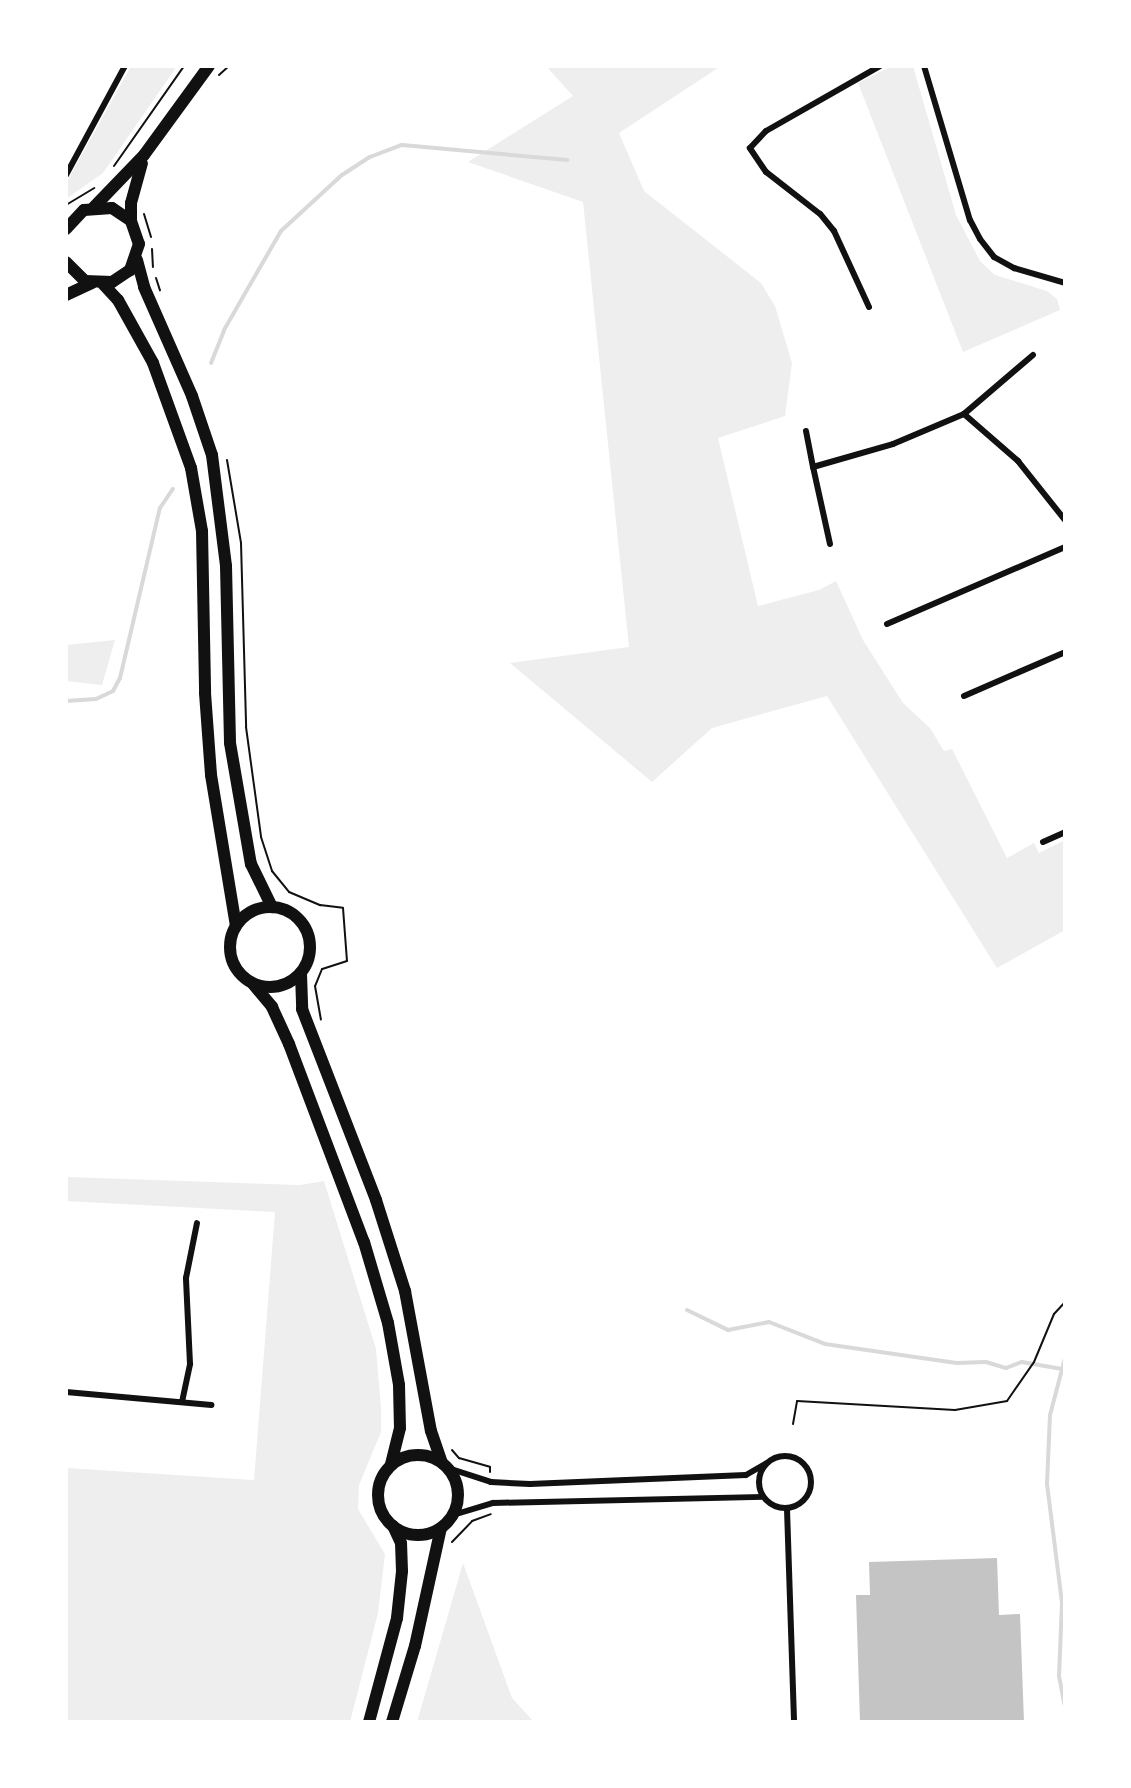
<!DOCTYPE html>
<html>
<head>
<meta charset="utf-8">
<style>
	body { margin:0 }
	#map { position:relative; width:1131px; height:1788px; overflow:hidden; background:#fff; font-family:"Fira Sans Condensed",sans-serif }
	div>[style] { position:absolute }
	.green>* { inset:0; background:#eee }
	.stream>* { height:4px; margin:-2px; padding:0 2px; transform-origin:2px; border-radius:2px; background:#d9d9d9 }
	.building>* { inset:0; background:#c4c4c4 }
	.path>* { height:2px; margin:-1px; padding:0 1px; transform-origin:1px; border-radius:1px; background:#111 }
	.minor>* { height:6px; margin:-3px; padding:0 3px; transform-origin:3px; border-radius:3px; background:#111 }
	.minor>.ring { margin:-3px; padding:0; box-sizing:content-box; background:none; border:6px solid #111; border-radius:50% }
	.secondary>* { height:12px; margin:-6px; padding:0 6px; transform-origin:6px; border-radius:6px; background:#111 }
	.secondary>.ring { margin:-6px; padding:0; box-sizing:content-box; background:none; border:12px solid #111; border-radius:50% }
	span { translate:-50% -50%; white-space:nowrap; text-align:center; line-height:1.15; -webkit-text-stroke:4.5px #fff; paint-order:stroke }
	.frame { position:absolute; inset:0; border:68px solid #fff; pointer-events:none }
</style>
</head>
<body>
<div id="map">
	<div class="green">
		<i style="clip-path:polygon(131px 66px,177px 66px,103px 173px,66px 199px,66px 183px)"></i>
		<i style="clip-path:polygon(546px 66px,721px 66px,619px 133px,644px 191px,761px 283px,775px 306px,792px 363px,785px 416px,718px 438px,758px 606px,819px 590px,836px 581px,863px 640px,903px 703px,930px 728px,944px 751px,952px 749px,1007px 858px,1034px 843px,1039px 853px,1065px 840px,1065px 930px,997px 968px,827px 696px,712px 728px,652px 782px,510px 663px,629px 647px,583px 202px,468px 162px,573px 96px)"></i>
		<i style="clip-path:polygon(892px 66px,913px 66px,956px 215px,980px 261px,995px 275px,1047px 291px,1057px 299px,1060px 310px,963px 352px,858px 83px)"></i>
		<i style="clip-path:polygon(115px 640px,102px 685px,66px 681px,66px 645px)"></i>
		<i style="clip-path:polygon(66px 1177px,300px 1185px,324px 1181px,376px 1349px,381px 1408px,381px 1432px,359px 1485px,358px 1509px,385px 1554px,378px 1613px,350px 1722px,66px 1722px,66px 1468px,254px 1480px,275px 1212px,66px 1201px)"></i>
		<i style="clip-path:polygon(463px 1563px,512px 1698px,534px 1722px,417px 1722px)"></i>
	</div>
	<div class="stream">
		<i style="left:211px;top:363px;width:35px;rotate:-68deg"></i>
		<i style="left:224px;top:330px;width:114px;rotate:-60.1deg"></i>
		<i style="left:281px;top:231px;width:83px;rotate:-42.6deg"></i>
		<i style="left:342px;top:175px;width:33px;rotate:-33deg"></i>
		<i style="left:370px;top:157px;width:34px;rotate:-21deg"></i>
		<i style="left:402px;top:145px;width:166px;rotate:5.2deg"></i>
		<i style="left:66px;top:701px;width:30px;rotate:-4deg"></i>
		<i style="left:96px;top:699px;width:19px;rotate:-25deg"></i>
		<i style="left:113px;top:691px;width:15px;rotate:-62deg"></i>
		<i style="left:120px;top:678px;width:175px;rotate:-76.8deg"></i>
		<i style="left:160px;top:508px;width:23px;rotate:-56deg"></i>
		<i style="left:687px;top:1310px;width:46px;rotate:26deg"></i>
		<i style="left:728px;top:1330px;width:42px;rotate:-11deg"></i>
		<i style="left:769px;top:1322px;width:60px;rotate:21.4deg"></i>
		<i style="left:825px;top:1344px;width:133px;rotate:8.2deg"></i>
		<i style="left:957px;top:1363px;width:29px;rotate:-2deg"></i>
		<i style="left:986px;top:1362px;width:21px;rotate:17deg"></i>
		<i style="left:1006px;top:1368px;width:17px;rotate:-21deg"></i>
		<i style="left:1022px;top:1362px;width:39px;rotate:10deg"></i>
		<i style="left:1065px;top:1358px;width:59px;rotate:104.7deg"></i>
		<i style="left:1050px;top:1415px;width:69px;rotate:92.5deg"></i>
		<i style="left:1047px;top:1484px;width:119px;rotate:82.8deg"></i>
		<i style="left:1062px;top:1602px;width:74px;rotate:92.3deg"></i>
		<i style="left:1059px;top:1676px;width:31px;rotate:79deg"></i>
	</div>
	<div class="building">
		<i style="clip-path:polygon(997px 1558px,999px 1615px,1020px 1614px,1024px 1722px,860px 1722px,856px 1595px,870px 1595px,869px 1562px)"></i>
	</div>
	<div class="path">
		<i style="left:219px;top:75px;width:13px;rotate:-42deg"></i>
		<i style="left:114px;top:166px;width:122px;rotate:-55deg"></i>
		<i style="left:66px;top:205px;width:33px;rotate:-31deg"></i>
		<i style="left:144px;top:214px;width:24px;rotate:73deg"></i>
		<i style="left:152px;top:249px;width:18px;rotate:87deg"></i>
		<i style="left:156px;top:278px;width:13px;rotate:72deg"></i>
		<i style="left:227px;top:460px;width:84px;rotate:80.4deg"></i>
		<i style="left:241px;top:543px;width:184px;rotate:88.4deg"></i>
		<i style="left:246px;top:727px;width:111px;rotate:82.2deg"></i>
		<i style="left:261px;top:837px;width:36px;rotate:72deg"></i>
		<i style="left:272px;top:871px;width:27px;rotate:51deg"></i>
		<i style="left:289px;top:892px;width:34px;rotate:23deg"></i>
		<i style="left:320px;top:905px;width:23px;rotate:7deg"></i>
		<i style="left:343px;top:908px;width:53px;rotate:85.7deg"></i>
		<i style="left:347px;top:961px;width:26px;rotate:162deg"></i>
		<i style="left:322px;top:969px;width:18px;rotate:112deg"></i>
		<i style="left:315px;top:986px;width:34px;rotate:80deg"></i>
		<i style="left:793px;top:1424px;width:23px;rotate:-80deg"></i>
		<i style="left:797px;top:1401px;width:158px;rotate:3.3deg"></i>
		<i style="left:955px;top:1410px;width:53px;rotate:-9.8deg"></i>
		<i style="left:1007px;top:1401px;width:47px;rotate:-55.3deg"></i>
		<i style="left:1034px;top:1362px;width:52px;rotate:-67.4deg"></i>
		<i style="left:1054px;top:1314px;width:16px;rotate:-47deg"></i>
		<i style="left:452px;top:1450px;width:11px;rotate:49deg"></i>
		<i style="left:459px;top:1458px;width:32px;rotate:16deg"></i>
		<i style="left:490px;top:1467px;width:5px;rotate:90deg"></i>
		<i style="left:452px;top:1542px;width:29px;rotate:-46deg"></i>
		<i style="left:472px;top:1521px;width:20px;rotate:-20deg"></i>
	</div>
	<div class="minor">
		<i style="left:924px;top:66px;width:161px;rotate:73.4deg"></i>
		<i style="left:970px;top:220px;width:21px;rotate:62deg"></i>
		<i style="left:980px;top:239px;width:23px;rotate:52deg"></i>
		<i style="left:994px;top:257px;width:23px;rotate:29deg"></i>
		<i style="left:1014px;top:268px;width:53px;rotate:16.4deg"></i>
		<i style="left:66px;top:175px;width:124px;rotate:-61.6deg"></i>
		<i style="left:869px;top:307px;width:84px;rotate:-114.7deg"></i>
		<i style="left:834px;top:231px;width:22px;rotate:-129deg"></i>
		<i style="left:820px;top:214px;width:68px;rotate:-142.1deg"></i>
		<i style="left:766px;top:172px;width:29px;rotate:-124deg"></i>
		<i style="left:750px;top:148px;width:23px;rotate:-47deg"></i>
		<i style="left:766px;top:131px;width:131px;rotate:-29.7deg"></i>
		<i style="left:1033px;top:355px;width:91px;rotate:139.5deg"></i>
		<i style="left:964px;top:414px;width:72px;rotate:41deg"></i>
		<i style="left:1018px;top:461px;width:75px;rotate:51.5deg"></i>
		<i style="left:806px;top:431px;width:37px;rotate:79deg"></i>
		<i style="left:830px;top:544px;width:79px;rotate:-102.4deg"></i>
		<i style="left:813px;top:467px;width:83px;rotate:-16deg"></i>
		<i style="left:893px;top:444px;width:77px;rotate:-22.9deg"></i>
		<i style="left:887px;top:624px;width:194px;rotate:-23.4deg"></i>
		<i style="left:964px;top:696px;width:110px;rotate:-23.5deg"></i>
		<i style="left:1043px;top:842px;width:24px;rotate:-24deg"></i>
		<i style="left:66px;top:1392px;width:146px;rotate:5.1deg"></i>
		<i style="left:182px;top:1402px;width:39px;rotate:-78deg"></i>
		<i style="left:190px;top:1364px;width:86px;rotate:-92.7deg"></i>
		<i style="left:186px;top:1278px;width:56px;rotate:-78.7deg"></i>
		<i class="ring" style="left:759px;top:1456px;width:46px;height:46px"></i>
		<i style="left:448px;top:1468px;width:45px;rotate:18deg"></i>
		<i style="left:491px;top:1482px;width:39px;rotate:3deg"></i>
		<i style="left:530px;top:1484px;width:216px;rotate:-2.4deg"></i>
		<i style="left:746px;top:1475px;width:24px;rotate:-30deg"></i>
		<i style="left:787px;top:1509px;width:213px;rotate:88.1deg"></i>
		<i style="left:453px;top:1515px;width:42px;rotate:-16.7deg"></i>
		<i style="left:493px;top:1503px;width:270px;rotate:-1.3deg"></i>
	</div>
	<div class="secondary">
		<i style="left:94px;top:207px;width:72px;rotate:-46.1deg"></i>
		<i style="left:144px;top:155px;width:110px;rotate:-53.9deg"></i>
		<i style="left:131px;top:221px;width:18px;rotate:-90deg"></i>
		<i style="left:131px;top:203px;width:41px;rotate:-74.6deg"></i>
		<i style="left:66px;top:229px;width:26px;rotate:-47deg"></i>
		<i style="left:84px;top:210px;width:28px;rotate:-4deg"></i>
		<i style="left:112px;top:208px;width:23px;rotate:34deg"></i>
		<i style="left:131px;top:221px;width:24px;rotate:71deg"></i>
		<i style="left:139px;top:244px;width:28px;rotate:109deg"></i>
		<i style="left:130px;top:270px;width:22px;rotate:146deg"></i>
		<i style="left:112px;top:282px;width:27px;rotate:-178deg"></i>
		<i style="left:85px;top:281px;width:27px;rotate:-135deg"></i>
		<i style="left:137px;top:260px;width:28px;rotate:75deg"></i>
		<i style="left:144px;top:287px;width:119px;rotate:66.2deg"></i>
		<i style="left:192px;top:396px;width:62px;rotate:71.3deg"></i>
		<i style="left:212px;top:455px;width:112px;rotate:82.8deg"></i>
		<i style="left:226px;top:566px;width:177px;rotate:88.7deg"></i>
		<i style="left:230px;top:743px;width:123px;rotate:80.2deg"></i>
		<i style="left:251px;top:864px;width:48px;rotate:64deg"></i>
		<i style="left:103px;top:284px;width:22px;rotate:47deg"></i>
		<i style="left:118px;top:300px;width:72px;rotate:60.9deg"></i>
		<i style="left:153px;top:363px;width:112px;rotate:70.1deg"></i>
		<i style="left:191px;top:468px;width:64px;rotate:80.1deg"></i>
		<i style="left:202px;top:531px;width:162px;rotate:88.9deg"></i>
		<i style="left:205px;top:693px;width:82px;rotate:85.8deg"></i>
		<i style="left:211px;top:775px;width:153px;rotate:80.6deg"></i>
		<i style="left:66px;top:295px;width:29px;rotate:-25deg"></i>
		<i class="ring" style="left:230px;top:907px;width:68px;height:68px"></i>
		<i style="left:301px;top:974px;width:35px;rotate:88deg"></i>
		<i style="left:302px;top:1009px;width:205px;rotate:68.8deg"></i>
		<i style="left:376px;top:1200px;width:96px;rotate:72.3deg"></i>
		<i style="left:405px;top:1291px;width:142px;rotate:79.5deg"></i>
		<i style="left:431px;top:1431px;width:34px;rotate:71deg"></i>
		<i style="left:253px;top:984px;width:30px;rotate:50deg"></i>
		<i style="left:272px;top:1007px;width:41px;rotate:65.3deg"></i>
		<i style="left:289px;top:1044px;width:212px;rotate:69.3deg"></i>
		<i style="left:364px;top:1242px;width:84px;rotate:73.5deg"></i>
		<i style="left:388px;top:1323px;width:63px;rotate:79.9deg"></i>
		<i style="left:399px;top:1385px;width:43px;rotate:88.7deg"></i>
		<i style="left:400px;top:1428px;width:38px;rotate:104deg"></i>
		<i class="ring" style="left:378px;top:1455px;width:68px;height:68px"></i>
		<i style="left:369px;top:1722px;width:108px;rotate:-74.9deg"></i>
		<i style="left:397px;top:1618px;width:47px;rotate:-83.9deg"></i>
		<i style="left:402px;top:1571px;width:28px;rotate:-92deg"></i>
		<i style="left:401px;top:1543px;width:19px;rotate:-115deg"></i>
		<i style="left:392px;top:1722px;width:79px;rotate:-73.2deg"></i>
		<i style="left:415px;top:1646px;width:121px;rotate:-77.6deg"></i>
	</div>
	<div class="frame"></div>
</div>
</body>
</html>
